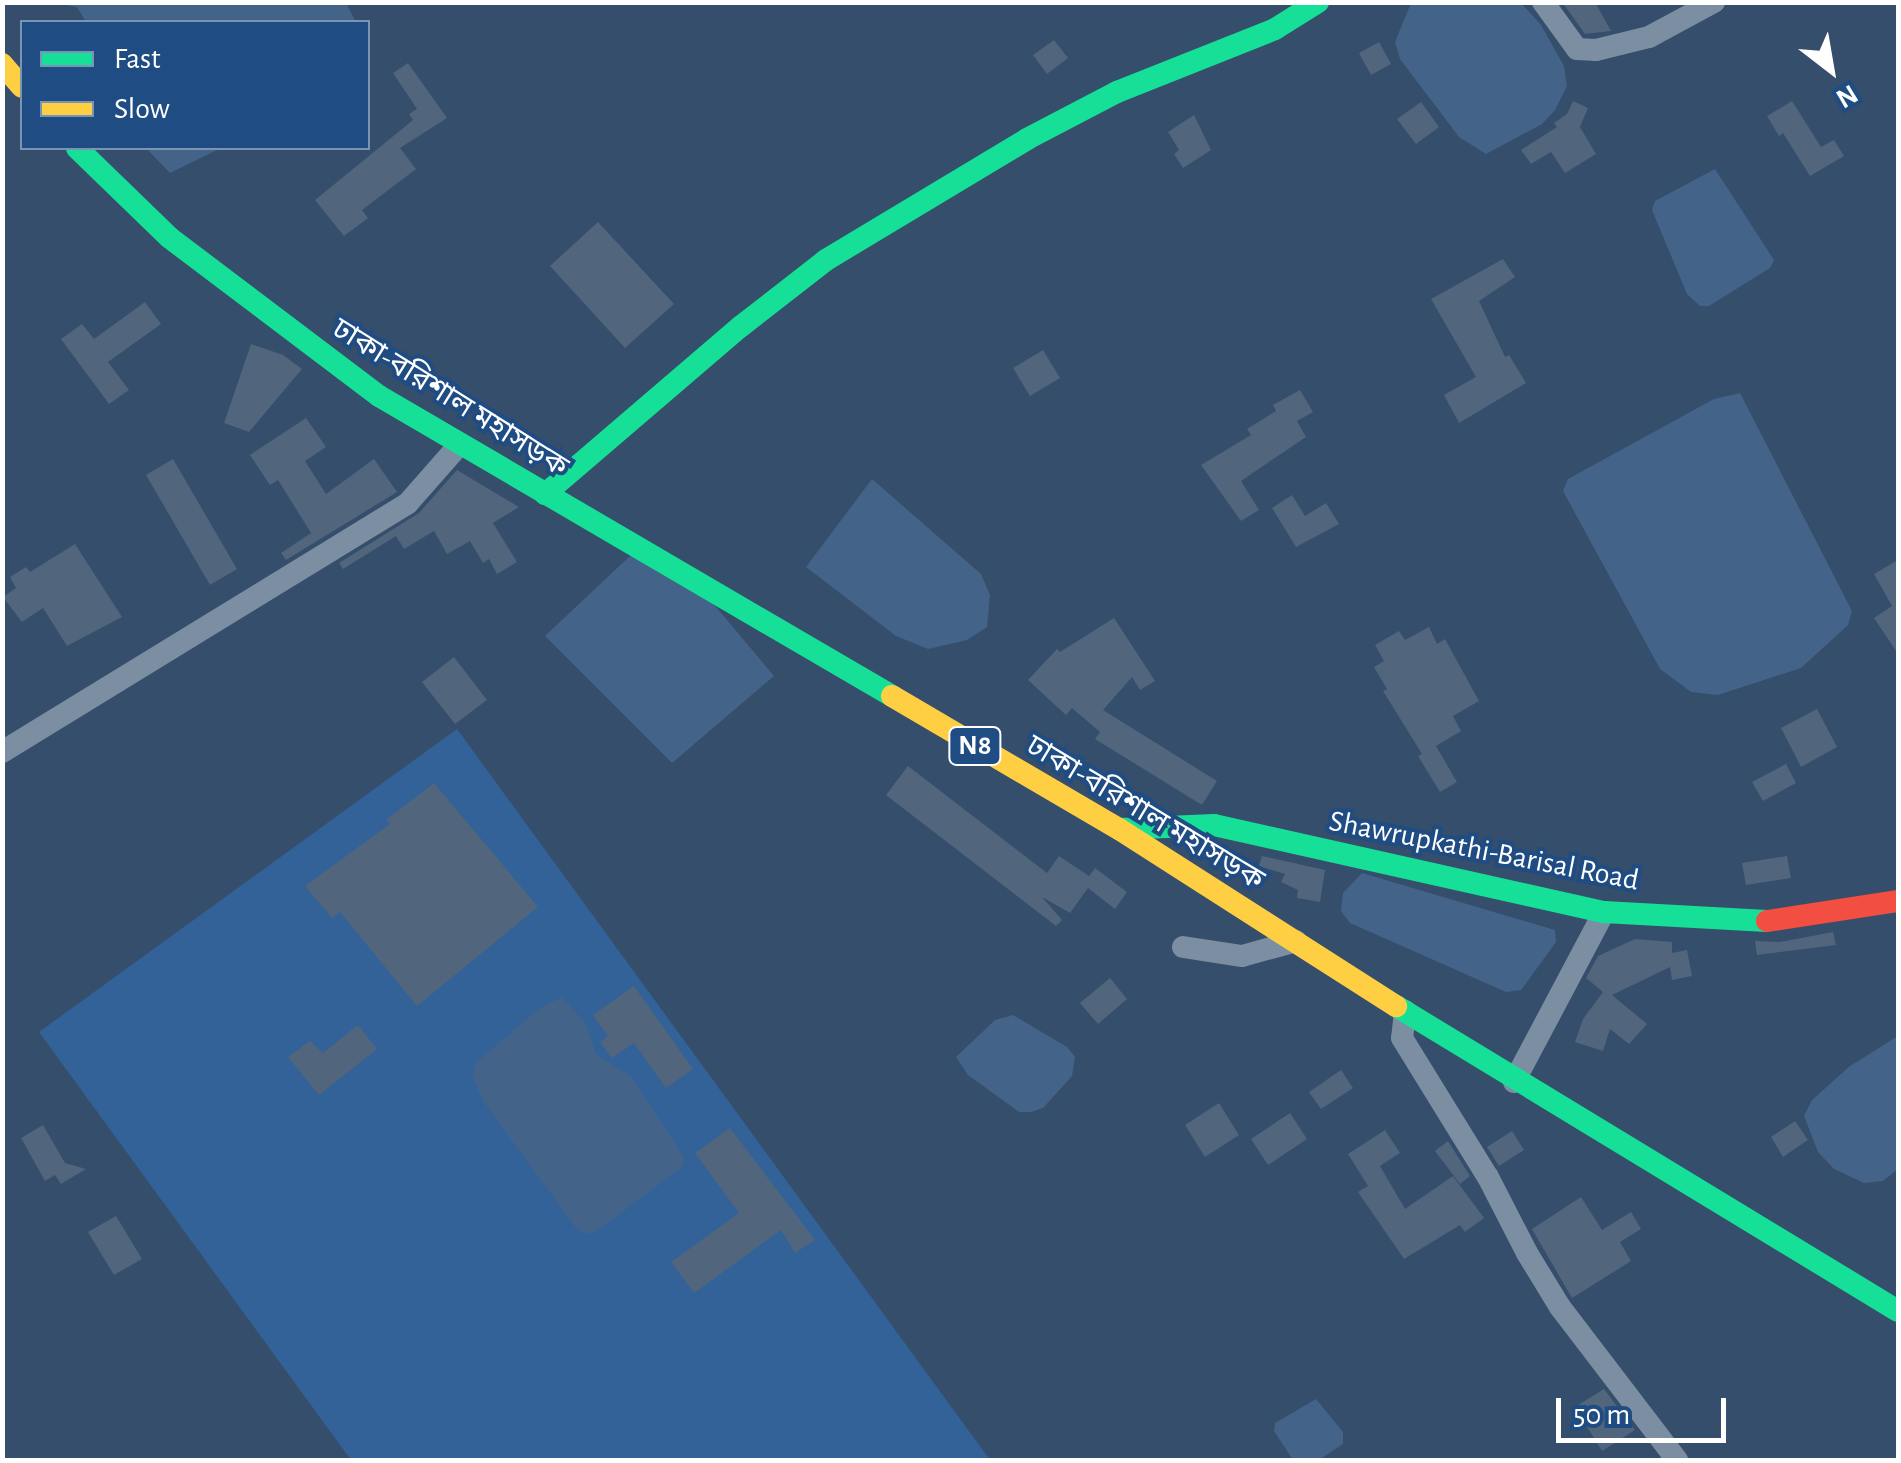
<!DOCTYPE html>
<html>
<head>
<meta charset="utf-8">
<style>
	body { margin:0 }
	#map { position:relative; width:1901px; height:1463px; overflow:hidden; background:#354e6c; font-family:"Alegreya Sans","Noto Sans Bengali",sans-serif }
	div>[style] { position:absolute }
	.green>* { inset:0; background:#336299 }
	.water>* { inset:0; background:#436389 }
	.building>* { inset:0; background:#51657d }
	.street>* { height:22px; margin:-11px; padding:0 11px; transform-origin:11px; border-radius:11px; background:#7c8ea2 }
	.fast>* { height:22px; margin:-11px; padding:0 11px; transform-origin:11px; border-radius:11px; background:#16e098 }
	.slow>* { height:22px; margin:-11px; padding:0 11px; transform-origin:11px; border-radius:11px; background:#ffcf43 }
	.jam>* { height:22px; margin:-11px; padding:0 11px; transform-origin:11px; border-radius:11px; background:#f24e42 }
	span { translate:-50% -50%; white-space:nowrap; text-align:center; line-height:1.15; -webkit-text-stroke:8px #1f4c82; paint-order:stroke }
	.shield-label span { padding:2px 8px; background:#1f4c82; border:2px solid; border-radius:8px; -webkit-text-stroke-width:0 }
	.shield-label { font-size:28px; color:#fff; font-weight:700 }
	.street-label { font-size:30px; color:#fff }
	.frame { position:absolute; inset:0; border:5px solid #fff; pointer-events:none }
	.legend { position:absolute; left:20px; top:20px; width:350px; height:130px; box-sizing:border-box; background:#1f4c82; border:2px solid #7994b4; margin:0; padding:12px 18px; list-style:none; font-size:30px; color:#fff }
	.legend li { display:flex; align-items:center; gap:20px; height:50px }
	.legend b { width:50px; border:2px solid #7994b4 }
	.north { position:absolute; left:1781px; top:20px; width:100px; height:100px; -webkit-text-stroke:8px #1f4c82; paint-order:stroke; rotate:149deg; font-size:28px; font-weight:700; line-height:40px; text-align:center; color:#fff }
	.north::after { content:''; display:block; margin:auto; width:35px; height:45px; background:#fff; clip-path:polygon(50% 0,100% 100%,50% 72%,0 100%) }
	.scale { position:absolute; left:1556px; top:1398px; width:170px; height:45px; box-sizing:border-box; border:5px solid #fff; border-top:0; padding-left:12px; font-size:30px; line-height:35px; white-space:nowrap; color:#fff; -webkit-text-stroke:8px #1f4c82; paint-order:stroke }
</style>
</head>
<body>
<div id="map">
	<div class="green">
		<i style="clip-path:polygon(457px 729px,990px 1460px,351px 1460px,39px 1032px)"></i>
	</div>
	<div class="water">
		<i style="clip-path:polygon(56px 3px,346px 3px,356px 22px,86px 22px,77px 7px)"></i>
		<i style="clip-path:polygon(1411px 3px,1521px 3px,1541px 25px,1564px 66px,1567px 86px,1555px 110px,1542px 124px,1486px 154px,1459px 137px,1400px 59px,1395px 42px)"></i>
		<i style="clip-path:polygon(146px 148px,221px 148px,170px 173px)"></i>
		<i style="clip-path:polygon(1715px 169px,1774px 260px,1770px 268px,1709px 306px,1700px 306px,1687px 294px,1652px 210px,1655px 201px)"></i>
		<i style="clip-path:polygon(1740px 393px,1852px 611px,1848px 625px,1801px 668px,1718px 695px,1691px 692px,1660px 669px,1563px 491px,1568px 479px,1714px 399px)"></i>
		<i style="clip-path:polygon(872px 479px,981px 574px,990px 595px,987px 627px,967px 640px,928px 649px,896px 636px,806px 567px)"></i>
		<i style="clip-path:polygon(631px 555px,690px 576px,774px 676px,672px 763px,545px 636px)"></i>
		<i style="clip-path:polygon(1362px 873px,1555px 930px,1556px 942px,1521px 990px,1506px 992px,1350px 923px,1341px 911px,1343px 893px)"></i>
		<i style="clip-path:polygon(562px 997px,586px 1024px,596px 1054px,631px 1076px,685px 1159px,682px 1167px,597px 1231px,586px 1234px,576px 1228px,483px 1101px,472px 1075px,475px 1064px,538px 1009px)"></i>
		<i style="clip-path:polygon(1013px 1015px,1067px 1047px,1075px 1057px,1072px 1076px,1043px 1108px,1031px 1112px,1019px 1112px,968px 1075px,956px 1057px,995px 1020px)"></i>
		<i style="clip-path:polygon(1898px 1036px,1898px 1169px,1883px 1181px,1864px 1183px,1834px 1169px,1818px 1152px,1804px 1116px,1812px 1100px,1850px 1066px)"></i>
		<i style="clip-path:polygon(1316px 1399px,1343px 1432px,1343px 1444px,1319px 1460px,1293px 1460px,1274px 1431px,1275px 1423px)"></i>
	</div>
	<div class="building">
		<i style="clip-path:polygon(1562px 2px,1595px 2px,1611px 31px,1585px 34px)"></i>
		<i style="clip-path:polygon(1054px 40px,1068px 58px,1047px 74px,1033px 55px)"></i>
		<i style="clip-path:polygon(1379px 42px,1391px 64px,1371px 75px,1359px 53px)"></i>
		<i style="clip-path:polygon(408px 63px,447px 118px,400px 148px,416px 169px,362px 210px,368px 218px,344px 236px,315px 200px,413px 120px,409px 114px,417px 109px,393px 73px)"></i>
		<i style="clip-path:polygon(1573px 101px,1588px 108px,1580px 127px,1596px 154px,1565px 173px,1551px 152px,1531px 164px,1521px 150px,1557px 127px,1554px 123px,1567px 114px)"></i>
		<i style="clip-path:polygon(1792px 101px,1821px 147px,1834px 140px,1844px 156px,1810px 176px,1783px 133px,1779px 136px,1767px 116px)"></i>
		<i style="clip-path:polygon(1421px 102px,1439px 127px,1416px 144px,1397px 119px)"></i>
		<i style="clip-path:polygon(1194px 115px,1211px 150px,1183px 168px,1174px 154px,1179px 150px,1168px 132px)"></i>
		<i style="clip-path:polygon(598px 222px,674px 304px,625px 348px,550px 266px)"></i>
		<i style="clip-path:polygon(1503px 259px,1515px 277px,1479px 301px,1505px 357px,1509px 355px,1526px 383px,1459px 423px,1444px 395px,1476px 377px,1431px 299px)"></i>
		<i style="clip-path:polygon(145px 302px,161px 324px,108px 362px,129px 390px,109px 404px,61px 339px,82px 324px,94px 339px)"></i>
		<i style="clip-path:polygon(251px 344px,283px 355px,302px 369px,249px 432px,224px 423px)"></i>
		<i style="clip-path:polygon(1043px 350px,1060px 378px,1030px 396px,1013px 368px)"></i>
		<i style="clip-path:polygon(1300px 390px,1313px 412px,1297px 421px,1306px 437px,1241px 481px,1259px 510px,1241px 521px,1201px 465px,1251px 435px,1247px 429px,1276px 411px,1273px 405px)"></i>
		<i style="clip-path:polygon(306px 418px,326px 447px,305px 461px,326px 494px,374px 459px,397px 492px,286px 560px,281px 553px,311px 533px,278px 480px,270px 485px,250px 455px)"></i>
		<i style="clip-path:polygon(173px 459px,237px 569px,210px 585px,146px 475px)"></i>
		<i style="clip-path:polygon(457px 470px,519px 507px,493px 523px,517px 562px,497px 574px,489px 559px,483px 563px,470px 541px,447px 554px,434px 531px,404px 549px,396px 536px,343px 569px,339px 563px,419px 513px)"></i>
		<i style="clip-path:polygon(1292px 495px,1305px 516px,1326px 503px,1339px 524px,1296px 547px,1272px 508px)"></i>
		<i style="clip-path:polygon(75px 544px,122px 617px,67px 646px,43px 608px,22px 622px,3px 597px,16px 588px,10px 577px,26px 567px,30px 572px)"></i>
		<i style="clip-path:polygon(1898px 560px,1898px 654px,1874px 618px,1892px 606px,1874px 574px)"></i>
		<i style="clip-path:polygon(1114px 618px,1155px 681px,1140px 690px,1132px 677px,1103px 710px,1217px 781px,1202px 805px,1095px 739px,1100px 732px,1072px 708px,1066px 715px,1028px 680px,1057px 649px,1060px 652px)"></i>
		<i style="clip-path:polygon(1429px 627px,1437px 644px,1445px 639px,1479px 701px,1453px 716px,1461px 731px,1436px 746px,1457px 782px,1440px 792px,1418px 756px,1422px 754px,1383px 691px,1387px 689px,1374px 667px,1384px 661px,1375px 645px,1399px 631px,1405px 640px)"></i>
		<i style="clip-path:polygon(454px 657px,487px 700px,455px 724px,422px 682px)"></i>
		<i style="clip-path:polygon(1817px 709px,1837px 747px,1801px 767px,1781px 728px)"></i>
		<i style="clip-path:polygon(1786px 764px,1796px 783px,1763px 801px,1752px 782px)"></i>
		<i style="clip-path:polygon(908px 766px,1047px 873px,1059px 856px,1089px 876px,1095px 868px,1127px 892px,1115px 909px,1088px 888px,1070px 913px,1042px 897px,1062px 920px,1056px 926px,886px 795px)"></i>
		<i style="clip-path:polygon(434px 783px,538px 907px,417px 1006px,340px 912px,332px 918px,305px 886px,390px 824px,386px 820px)"></i>
		<i style="clip-path:polygon(1262px 856px,1325px 870px,1320px 902px,1297px 898px,1298px 890px,1281px 882px,1285px 874px,1259px 866px)"></i>
		<i style="clip-path:polygon(1787px 856px,1791px 878px,1746px 885px,1742px 863px)"></i>
		<i style="clip-path:polygon(1833px 932px,1836px 945px,1757px 955px,1755px 941px,1780px 942px)"></i>
		<i style="clip-path:polygon(1635px 939px,1672px 942px,1672px 953px,1687px 950px,1692px 976px,1672px 980px,1670px 967px,1612px 995px,1647px 1024px,1629px 1044px,1610px 1029px,1603px 1051px,1575px 1042px,1583px 1019px,1603px 992px,1586px 978px,1598px 956px)"></i>
		<i style="clip-path:polygon(1110px 978px,1127px 999px,1098px 1024px,1080px 1003px)"></i>
		<i style="clip-path:polygon(634px 986px,693px 1069px,666px 1088px,634px 1043px,612px 1058px,600px 1042px,608px 1036px,593px 1015px)"></i>
		<i style="clip-path:polygon(358px 1025px,377px 1049px,319px 1095px,288px 1057px,310px 1041px,323px 1053px)"></i>
		<i style="clip-path:polygon(1341px 1070px,1353px 1088px,1321px 1109px,1309px 1092px)"></i>
		<i style="clip-path:polygon(1219px 1103px,1239px 1135px,1205px 1157px,1185px 1125px)"></i>
		<i style="clip-path:polygon(1290px 1113px,1307px 1139px,1268px 1165px,1251px 1139px)"></i>
		<i style="clip-path:polygon(1795px 1121px,1808px 1140px,1783px 1157px,1771px 1137px)"></i>
		<i style="clip-path:polygon(43px 1125px,65px 1163px,86px 1169px,61px 1184px,55px 1175px,45px 1181px,21px 1138px)"></i>
		<i style="clip-path:polygon(730px 1128px,815px 1240px,795px 1253px,781px 1230px,694px 1293px,671px 1262px,739px 1213px,695px 1153px)"></i>
		<i style="clip-path:polygon(1385px 1130px,1400px 1153px,1380px 1166px,1405px 1209px,1453px 1176px,1484px 1218px,1465px 1232px,1460px 1225px,1404px 1259px,1358px 1192px,1368px 1186px,1348px 1154px)"></i>
		<i style="clip-path:polygon(1512px 1131px,1524px 1150px,1499px 1166px,1487px 1147px)"></i>
		<i style="clip-path:polygon(1448px 1141px,1470px 1176px,1460px 1184px,1435px 1151px)"></i>
		<i style="clip-path:polygon(1581px 1197px,1602px 1230px,1631px 1212px,1641px 1229px,1620px 1242px,1631px 1261px,1572px 1298px,1532px 1229px)"></i>
		<i style="clip-path:polygon(116px 1216px,142px 1259px,114px 1275px,88px 1232px)"></i>
		<i style="clip-path:polygon(1604px 1389px,1635px 1430px,1602px 1451px,1575px 1407px)"></i>
	</div>
	<div class="street">
		<i style="left:1543px;top:2px;width:58px;rotate:54.1deg"></i>
		<i style="left:1577px;top:49px;width:19px;rotate:3deg"></i>
		<i style="left:1596px;top:50px;width:55px;rotate:-13.8deg"></i>
		<i style="left:1649px;top:37px;width:74px;rotate:-28.3deg"></i>
		<i style="left:2px;top:752px;width:476px;rotate:-31.5deg"></i>
		<i style="left:408px;top:503px;width:76px;rotate:-48.7deg"></i>
		<i style="left:1183px;top:947px;width:60px;rotate:8.7deg"></i>
		<i style="left:1242px;top:956px;width:56px;rotate:-15.5deg"></i>
		<i style="left:1405px;top:1011px;width:27px;rotate:96deg"></i>
		<i style="left:1402px;top:1038px;width:163px;rotate:58.3deg"></i>
		<i style="left:1488px;top:1177px;width:85px;rotate:62.8deg"></i>
		<i style="left:1527px;top:1253px;width:63px;rotate:58.6deg"></i>
		<i style="left:1560px;top:1307px;width:193px;rotate:52.6deg"></i>
		<i style="left:1514px;top:1082px;width:192px;rotate:-62.1deg"></i>
	</div>
	<div class="fast">
		<i style="left:77px;top:148px;width:129px;rotate:44.1deg"></i>
		<i style="left:170px;top:238px;width:262px;rotate:37.1deg"></i>
		<i style="left:379px;top:396px;width:594px;rotate:30.32deg"></i>
		<i style="left:545px;top:494px;width:257px;rotate:-40.6deg"></i>
		<i style="left:740px;top:327px;width:109px;rotate:-37.9deg"></i>
		<i style="left:826px;top:260px;width:235px;rotate:-31deg"></i>
		<i style="left:1027px;top:139px;width:102px;rotate:-27.6deg"></i>
		<i style="left:1117px;top:92px;width:170px;rotate:-21.7deg"></i>
		<i style="left:1275px;top:29px;width:51px;rotate:-32.1deg"></i>
		<i style="left:1119px;top:829px;width:95px;rotate:-2.4deg"></i>
		<i style="left:1214px;top:825px;width:400px;rotate:12.6deg"></i>
		<i style="left:1604px;top:912px;width:163px;rotate:3.2deg"></i>
		<i style="left:1396px;top:1006px;width:587px;rotate:31.28deg"></i>
	</div>
	<div class="slow">
		<i style="left:2px;top:64px;width:30px;rotate:49deg"></i>
		<i style="left:892px;top:696px;width:263px;rotate:30.4deg"></i>
		<i style="left:1119px;top:829px;width:329px;rotate:32.6deg"></i>
	</div>
	<div class="jam">
		<i style="left:1767px;top:921px;width:133px;rotate:-8.7deg"></i>
	</div>
	<div class="shield-label">
		<span style="left:975px;top:746px">N8</span>
	</div>
	<div class="street-label">
		<span style="left:450px;top:398px;rotate:32deg">ঢাকা-বরিশাল মহাসড়ক</span>
		<span style="left:1145px;top:813px;rotate:31deg">ঢাকা-বরিশাল মহাসড়ক</span>
		<span style="left:1484px;top:851px;rotate:11deg">Shawrupkathi-Barisal Road</span>
	</div>
	<div class="frame"></div>
	<ul class="legend">
	<li><b style="height:12px;background:#16e098"></b>Fast</li>
	<li><b style="height:12px;background:#ffcf43"></b>Slow</li>
	</ul>
	<div class="north">N</div>
	<div class="scale">50 m</div>
</div>
</body>
</html>
